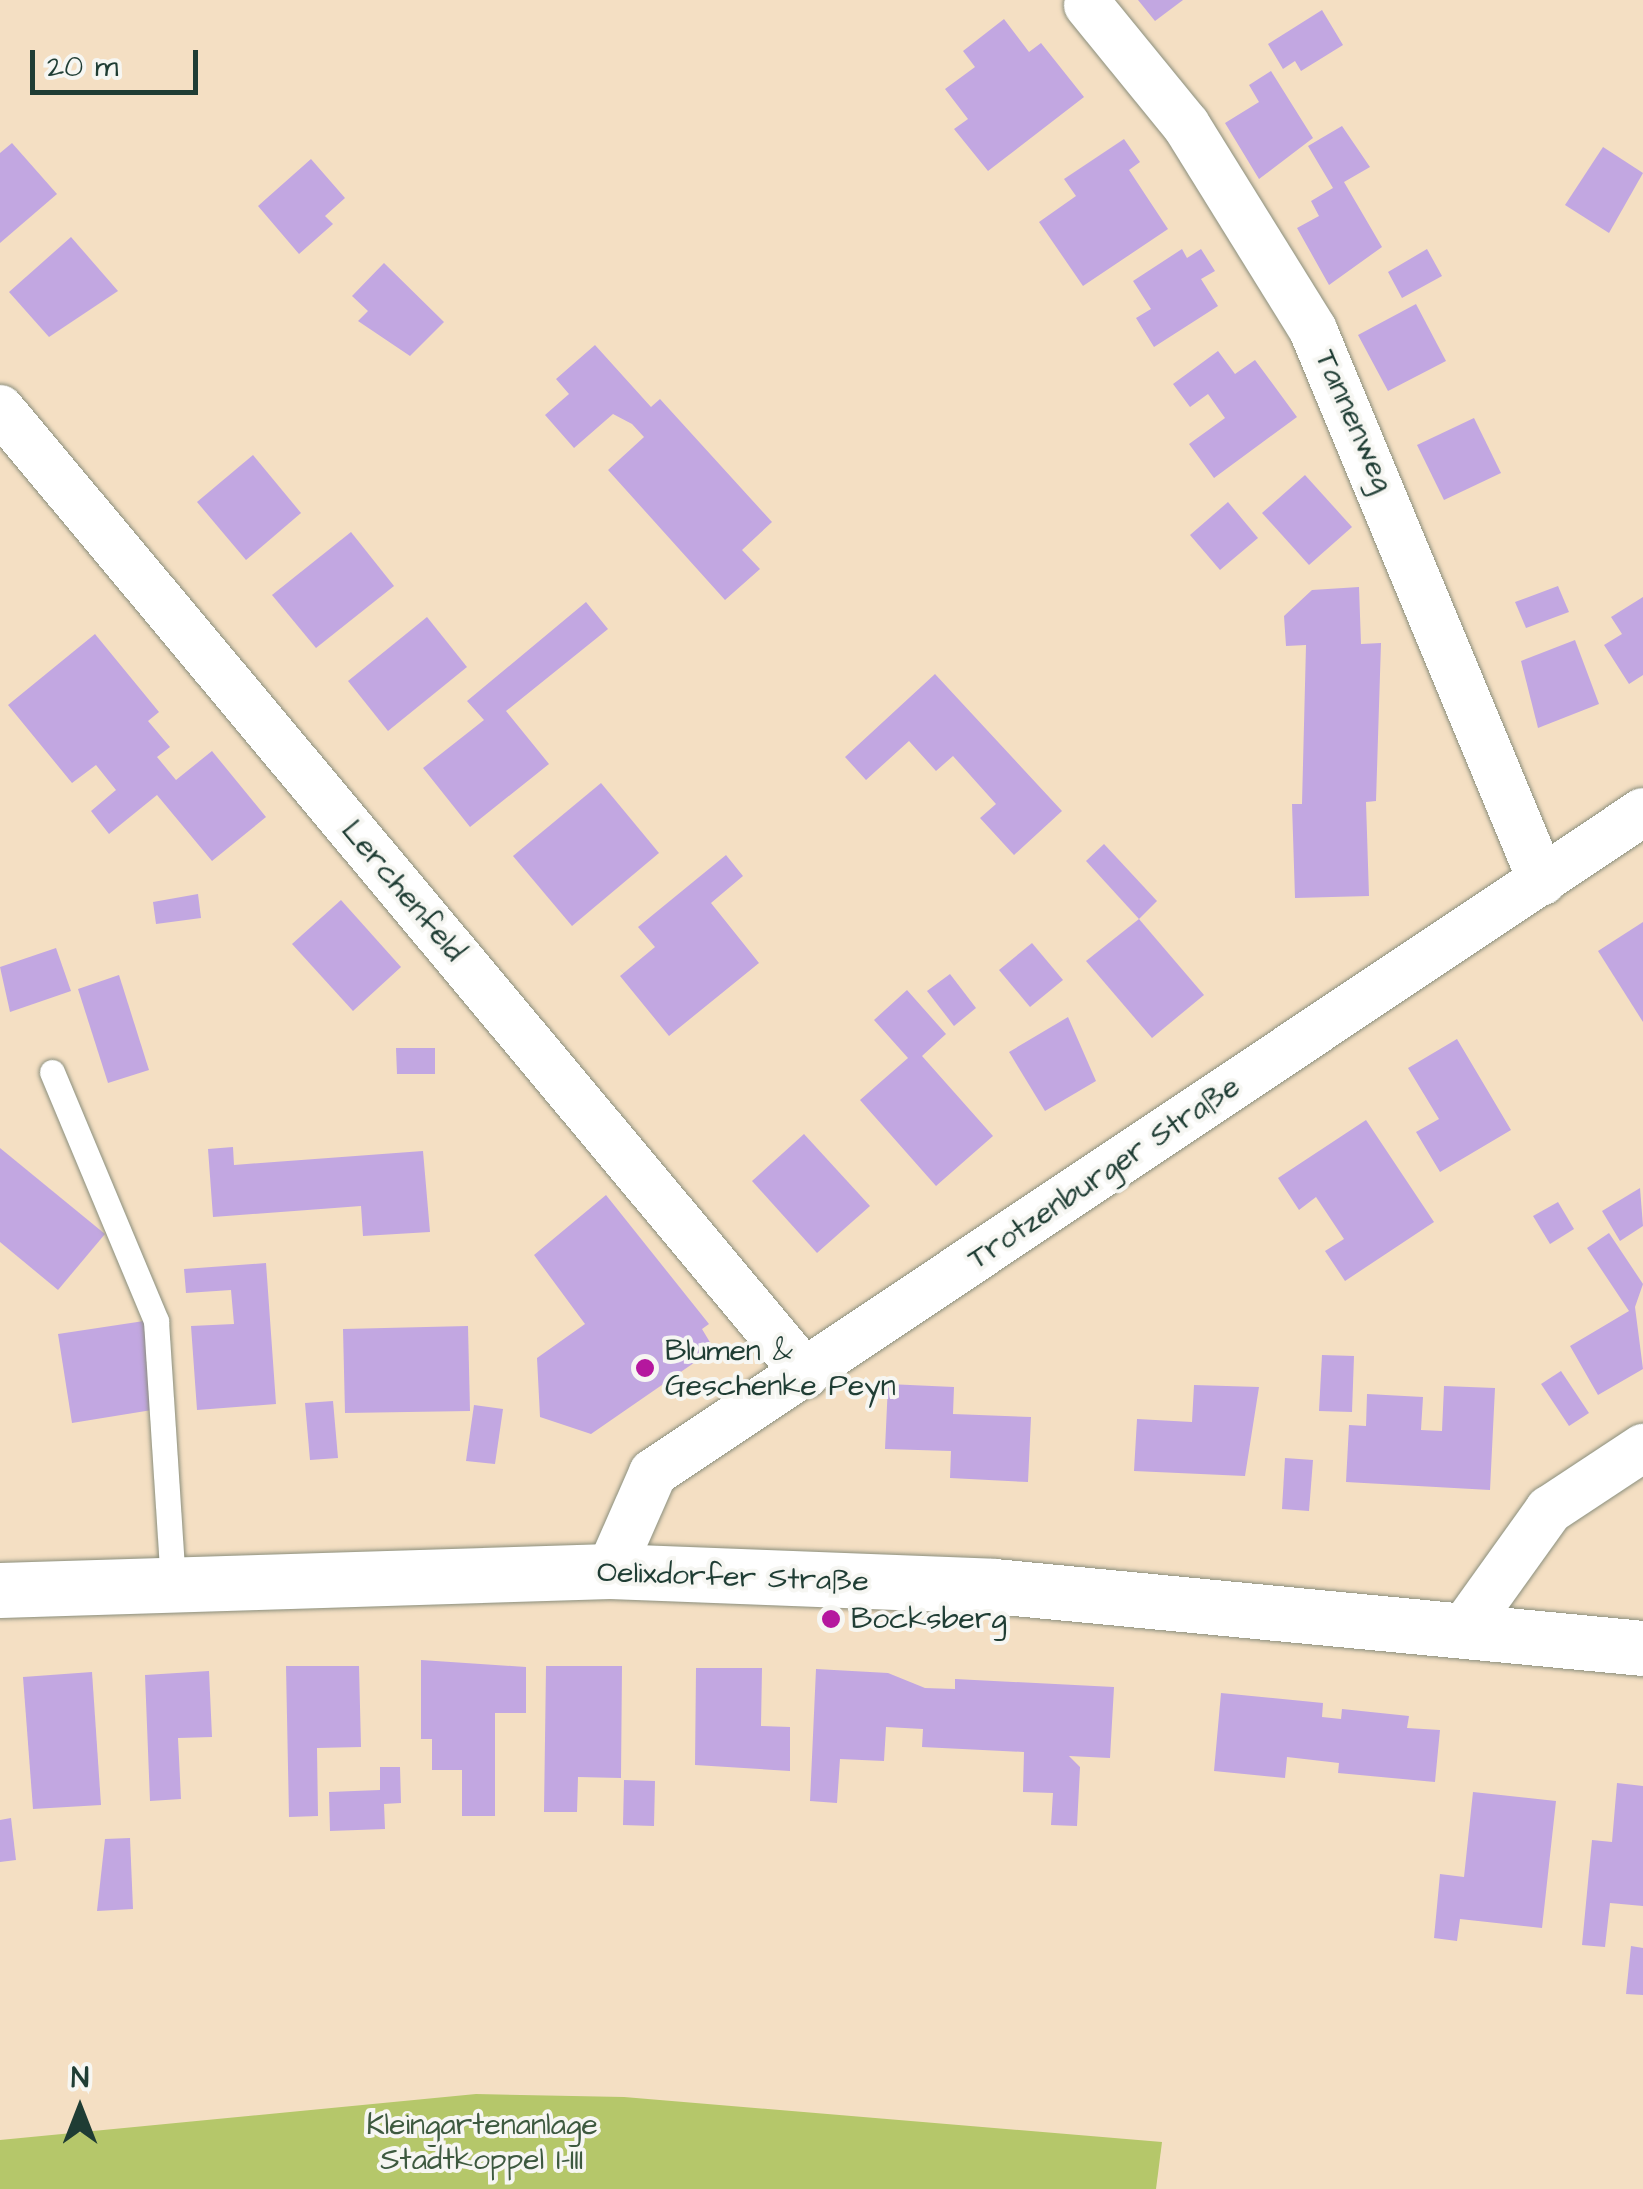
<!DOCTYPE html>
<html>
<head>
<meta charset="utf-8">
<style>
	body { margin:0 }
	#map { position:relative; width:1643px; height:2189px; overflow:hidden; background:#f4dfc3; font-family:"Architects Daughter",sans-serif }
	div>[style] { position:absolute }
	.green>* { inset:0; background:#b5c76a }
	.building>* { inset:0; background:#c2a7e1 }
	.roads { filter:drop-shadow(0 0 2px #8a8e7c) drop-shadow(0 0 2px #8a8e7c) }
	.lane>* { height:25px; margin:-12.5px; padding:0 12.5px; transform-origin:12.5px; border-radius:12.5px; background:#fff }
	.street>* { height:48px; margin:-24px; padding:0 24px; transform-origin:24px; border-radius:24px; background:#fff }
	.secondary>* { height:55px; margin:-27.5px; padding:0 27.5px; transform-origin:27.5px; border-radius:27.5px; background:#fff }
	.dots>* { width:28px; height:28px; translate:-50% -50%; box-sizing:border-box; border:5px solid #f6f6f2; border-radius:50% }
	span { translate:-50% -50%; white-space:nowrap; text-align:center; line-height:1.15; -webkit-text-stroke:8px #f6f6f2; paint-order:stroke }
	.street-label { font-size:30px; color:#1f3d34 }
	.poi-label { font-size:30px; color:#1f3d34 }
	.left { translate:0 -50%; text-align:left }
	.park-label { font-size:30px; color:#3d593f }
	.north { position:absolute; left:30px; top:2059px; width:100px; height:100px; -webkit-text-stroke:8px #f6f6f2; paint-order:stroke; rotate:0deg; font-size:28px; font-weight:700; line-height:40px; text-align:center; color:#1f3d34 }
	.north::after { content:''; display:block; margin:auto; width:35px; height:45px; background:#1f3d34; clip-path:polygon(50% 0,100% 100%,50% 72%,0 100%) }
	.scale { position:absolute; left:30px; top:50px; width:168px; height:45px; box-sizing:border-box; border:5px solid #1f3d34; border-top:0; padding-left:12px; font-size:30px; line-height:35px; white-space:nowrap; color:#1f3d34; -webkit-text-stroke:8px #f6f6f2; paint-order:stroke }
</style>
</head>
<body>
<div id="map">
	<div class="green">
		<i style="clip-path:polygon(476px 2094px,624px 2097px,1162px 2142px,1156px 2189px,0 2189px,0 2140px)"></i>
	</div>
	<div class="building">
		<i style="clip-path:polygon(1138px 0,1183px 0,1155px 21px)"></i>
		<i style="clip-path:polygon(1322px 10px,1343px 45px,1301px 71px,1295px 61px,1283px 69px,1268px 44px)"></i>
		<i style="clip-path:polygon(1004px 19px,1029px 52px,1041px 43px,1084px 97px,988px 171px,954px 129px,968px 119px,945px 89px,975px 67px,963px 51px)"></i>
		<i style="clip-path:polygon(1271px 71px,1313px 138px,1259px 179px,1225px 123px,1259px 102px,1249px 85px)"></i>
		<i style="clip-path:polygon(1342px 126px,1370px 167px,1344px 182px,1382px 247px,1329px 285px,1297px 228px,1319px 216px,1311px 201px,1333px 188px,1308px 146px)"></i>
		<i style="clip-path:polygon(1124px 139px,1140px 162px,1129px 170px,1168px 229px,1083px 286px,1039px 222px,1076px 196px,1064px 179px)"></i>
		<i style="clip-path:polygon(12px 143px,57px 194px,0 243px,0 153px)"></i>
		<i style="clip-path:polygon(1603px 147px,1643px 173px,1609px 233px,1565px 205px)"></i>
		<i style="clip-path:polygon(311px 159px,345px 198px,325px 216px,333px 224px,299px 254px,258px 206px)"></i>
		<i style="clip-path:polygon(71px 237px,118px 291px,49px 337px,9px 292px)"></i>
		<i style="clip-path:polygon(1182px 249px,1187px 258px,1201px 249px,1215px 271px,1201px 279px,1218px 306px,1154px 347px,1136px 318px,1151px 309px,1133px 281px)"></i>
		<i style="clip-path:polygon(1427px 249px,1442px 276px,1402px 298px,1388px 272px)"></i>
		<i style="clip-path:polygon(384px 263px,444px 322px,410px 356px,358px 321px,368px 311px,352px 296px)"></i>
		<i style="clip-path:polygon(1416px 304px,1446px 361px,1388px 391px,1358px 335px)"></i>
		<i style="clip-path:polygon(595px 345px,651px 407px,660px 399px,772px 522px,742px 550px,760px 569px,725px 600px,608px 470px,644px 437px,632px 424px,613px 414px,574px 448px,545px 415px,569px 394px,556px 379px)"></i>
		<i style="clip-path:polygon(1218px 351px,1235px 374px,1255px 360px,1297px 417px,1214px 478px,1189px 444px,1225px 418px,1208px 394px,1190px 407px,1173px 384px)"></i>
		<i style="clip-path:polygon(1474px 418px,1501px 473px,1444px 500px,1417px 445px)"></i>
		<i style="clip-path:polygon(253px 455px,301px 513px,246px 560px,197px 502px)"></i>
		<i style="clip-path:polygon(1305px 475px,1352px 527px,1309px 565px,1262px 513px)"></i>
		<i style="clip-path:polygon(1228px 502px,1258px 538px,1220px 570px,1190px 535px)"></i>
		<i style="clip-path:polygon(351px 532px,394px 586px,316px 648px,272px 595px)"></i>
		<i style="clip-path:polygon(1558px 586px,1569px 612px,1526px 628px,1515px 602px)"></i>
		<i style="clip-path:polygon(1359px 587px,1361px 644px,1381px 643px,1376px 801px,1366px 802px,1369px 896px,1295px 898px,1292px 804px,1302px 804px,1306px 645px,1286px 646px,1284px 616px,1312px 590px)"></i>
		<i style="clip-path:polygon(1643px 597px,1643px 675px,1629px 684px,1604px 645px,1622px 634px,1611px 617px)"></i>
		<i style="clip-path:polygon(586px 602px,608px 629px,506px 711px,549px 764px,470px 827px,423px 768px,484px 720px,467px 701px)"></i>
		<i style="clip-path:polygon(427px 617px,467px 667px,388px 731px,348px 681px)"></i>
		<i style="clip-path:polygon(95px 634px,159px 712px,148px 721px,170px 747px,157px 757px,176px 780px,212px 751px,266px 817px,212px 861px,157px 795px,109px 834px,91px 811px,116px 790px,96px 765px,72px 783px,8px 705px)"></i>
		<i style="clip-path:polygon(1575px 640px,1599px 704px,1538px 728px,1521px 661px)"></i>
		<i style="clip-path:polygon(935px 674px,1062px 811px,1014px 855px,980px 818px,996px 804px,953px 756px,936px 771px,909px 741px,866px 780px,845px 757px)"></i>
		<i style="clip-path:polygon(601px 783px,659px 853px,572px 926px,513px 856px)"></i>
		<i style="clip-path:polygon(1104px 844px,1157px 901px,1139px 919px,1086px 861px)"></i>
		<i style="clip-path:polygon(726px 855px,743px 876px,711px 903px,759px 963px,669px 1036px,620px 976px,655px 947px,638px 927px)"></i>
		<i style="clip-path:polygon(198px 894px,201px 918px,156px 924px,153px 902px)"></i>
		<i style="clip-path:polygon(341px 900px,401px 967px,353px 1011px,292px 944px)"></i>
		<i style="clip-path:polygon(1139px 919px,1204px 995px,1152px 1038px,1086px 961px)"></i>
		<i style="clip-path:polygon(1643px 922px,1643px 1022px,1598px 951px)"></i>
		<i style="clip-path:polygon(1032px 943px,1063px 980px,1030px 1007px,999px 970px)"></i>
		<i style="clip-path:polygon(56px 948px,71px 991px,10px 1012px,0 967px)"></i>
		<i style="clip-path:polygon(950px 974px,976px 1008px,954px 1026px,927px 991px)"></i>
		<i style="clip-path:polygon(119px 975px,149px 1070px,108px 1083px,78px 989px)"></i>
		<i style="clip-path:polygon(907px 990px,946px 1034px,922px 1056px,993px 1136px,936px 1186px,860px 1100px,908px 1058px,874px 1020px)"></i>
		<i style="clip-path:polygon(1068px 1017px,1096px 1081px,1045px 1111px,1009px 1052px)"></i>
		<i style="clip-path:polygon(1457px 1039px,1511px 1130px,1440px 1172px,1416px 1132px,1439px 1119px,1408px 1068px)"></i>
		<i style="clip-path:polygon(396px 1048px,435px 1048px,435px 1074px,397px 1074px)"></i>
		<i style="clip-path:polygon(1366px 1120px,1434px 1222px,1345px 1281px,1325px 1251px,1344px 1239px,1316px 1197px,1299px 1210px,1278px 1178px)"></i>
		<i style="clip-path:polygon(804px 1134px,870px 1206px,817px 1253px,752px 1181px)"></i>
		<i style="clip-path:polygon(233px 1147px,234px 1165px,423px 1151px,430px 1232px,363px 1236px,361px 1206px,213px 1217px,208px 1149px)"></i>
		<i style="clip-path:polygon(0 1148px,105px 1234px,58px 1290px,0 1242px)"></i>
		<i style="clip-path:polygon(1640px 1188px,1643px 1226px,1620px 1241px,1602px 1211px)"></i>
		<i style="clip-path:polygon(606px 1195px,709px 1324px,702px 1329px,714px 1349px,591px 1434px,540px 1417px,537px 1358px,585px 1324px,534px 1255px)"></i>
		<i style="clip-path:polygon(1558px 1202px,1574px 1229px,1550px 1244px,1533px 1216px)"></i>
		<i style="clip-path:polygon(1609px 1233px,1643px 1284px,1635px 1307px,1643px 1369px,1598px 1395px,1570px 1346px,1629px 1311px,1587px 1248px)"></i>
		<i style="clip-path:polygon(266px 1263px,276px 1404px,197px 1410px,191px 1326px,234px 1324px,231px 1290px,186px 1293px,184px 1269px)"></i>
		<i style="clip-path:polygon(144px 1321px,158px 1409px,72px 1423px,58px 1334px)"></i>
		<i style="clip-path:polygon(468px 1326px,470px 1411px,345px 1413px,343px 1329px)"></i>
		<i style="clip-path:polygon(1322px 1355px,1354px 1356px,1352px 1412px,1319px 1411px)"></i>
		<i style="clip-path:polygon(1561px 1371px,1589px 1413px,1569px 1426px,1541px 1384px)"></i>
		<i style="clip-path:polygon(888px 1384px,954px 1387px,953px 1414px,1031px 1417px,1028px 1482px,950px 1478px,951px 1451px,885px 1449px)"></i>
		<i style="clip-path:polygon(1194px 1385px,1259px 1387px,1245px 1476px,1134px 1471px,1137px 1419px,1192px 1422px)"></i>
		<i style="clip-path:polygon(1444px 1386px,1495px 1388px,1490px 1490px,1346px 1482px,1349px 1425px,1366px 1426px,1367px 1394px,1423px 1397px,1421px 1430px,1442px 1431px)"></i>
		<i style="clip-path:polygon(333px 1401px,338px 1458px,310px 1460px,305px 1403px)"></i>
		<i style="clip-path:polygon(474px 1405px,503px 1409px,495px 1464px,466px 1461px)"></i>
		<i style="clip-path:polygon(1285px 1458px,1313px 1460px,1309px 1511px,1282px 1509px)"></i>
		<i style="clip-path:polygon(421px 1660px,526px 1667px,526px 1713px,495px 1713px,495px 1816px,462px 1816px,462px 1770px,432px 1770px,432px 1739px,421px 1739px)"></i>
		<i style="clip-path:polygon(286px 1666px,359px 1666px,361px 1747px,317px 1748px,318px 1816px,289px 1817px)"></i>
		<i style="clip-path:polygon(546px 1666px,622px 1666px,621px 1778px,578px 1777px,577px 1812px,544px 1812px)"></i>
		<i style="clip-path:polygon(696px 1668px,762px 1668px,761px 1726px,790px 1727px,790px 1771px,695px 1765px)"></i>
		<i style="clip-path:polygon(816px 1669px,888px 1673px,925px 1688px,955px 1689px,955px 1679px,1114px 1687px,1110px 1758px,1069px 1756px,1080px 1767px,1077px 1826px,1051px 1825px,1053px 1793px,1023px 1792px,1024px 1752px,922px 1747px,923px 1729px,886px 1727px,884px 1761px,840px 1759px,837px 1803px,810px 1801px)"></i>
		<i style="clip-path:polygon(209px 1671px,212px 1737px,178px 1738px,181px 1799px,150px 1801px,145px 1675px)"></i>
		<i style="clip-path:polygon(92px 1672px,101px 1805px,33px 1809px,23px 1677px)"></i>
		<i style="clip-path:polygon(1221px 1693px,1323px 1703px,1322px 1717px,1341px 1719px,1342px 1709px,1409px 1716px,1407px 1728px,1440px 1730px,1435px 1782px,1338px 1773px,1339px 1763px,1287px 1757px,1285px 1778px,1214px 1771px)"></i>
		<i style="clip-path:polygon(380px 1767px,400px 1767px,401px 1803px,384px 1804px,385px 1829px,330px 1831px,329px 1792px,380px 1790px)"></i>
		<i style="clip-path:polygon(624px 1780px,655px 1781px,654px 1826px,623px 1825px)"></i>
		<i style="clip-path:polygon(1617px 1783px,1643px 1786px,1643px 1906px,1610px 1903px,1605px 1947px,1582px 1945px,1592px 1840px,1612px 1842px)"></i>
		<i style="clip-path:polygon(1473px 1792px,1556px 1801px,1542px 1928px,1460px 1919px,1457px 1941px,1434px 1938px,1440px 1874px,1464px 1877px)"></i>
		<i style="clip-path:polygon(11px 1818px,16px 1860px,0 1862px,0 1820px)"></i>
		<i style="clip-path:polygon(130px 1838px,133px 1909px,97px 1911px,105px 1839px)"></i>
		<i style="clip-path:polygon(1631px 1946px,1643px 1948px,1643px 1995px,1626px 1994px)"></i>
	</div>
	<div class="roads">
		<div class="lane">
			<i style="left:52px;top:1072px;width:270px;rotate:67.3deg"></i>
			<i style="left:156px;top:1321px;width:261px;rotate:86.3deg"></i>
		</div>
		<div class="street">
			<i style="left:1088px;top:5px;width:155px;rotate:50.8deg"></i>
			<i style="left:1186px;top:125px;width:241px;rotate:58.2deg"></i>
			<i style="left:1313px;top:330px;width:597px;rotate:67.43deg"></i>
			<i style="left:0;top:409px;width:1257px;rotate:50.13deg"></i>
			<i style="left:610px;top:1571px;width:107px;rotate:-66.3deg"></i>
			<i style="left:653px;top:1473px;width:1190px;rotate:-33.73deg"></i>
			<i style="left:1466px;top:1626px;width:143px;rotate:-54.4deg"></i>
			<i style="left:1549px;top:1510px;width:113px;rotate:-33.4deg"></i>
		</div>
		<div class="secondary">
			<i style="left:0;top:1590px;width:610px;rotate:-1.78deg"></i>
			<i style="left:610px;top:1571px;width:384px;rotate:2.2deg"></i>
			<i style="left:994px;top:1586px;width:652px;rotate:5.46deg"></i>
		</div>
	</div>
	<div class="dots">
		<i style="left:645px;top:1368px;background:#b5179e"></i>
		<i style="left:831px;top:1619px;background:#b5179e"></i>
	</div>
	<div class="street-label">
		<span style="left:1354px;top:421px;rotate:66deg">Tannenweg</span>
		<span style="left:403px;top:891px;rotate:50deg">Lerchenfeld</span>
		<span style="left:1104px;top:1173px;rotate:-34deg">Trotzenburger Straße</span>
		<span style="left:733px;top:1577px;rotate:2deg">Oelixdorfer Straße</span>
	</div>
	<div class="poi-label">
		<span class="left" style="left:665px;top:1368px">Blumen &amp;<br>Geschenke Peyn</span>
		<span class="left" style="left:851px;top:1619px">Bocksberg</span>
	</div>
	<div class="park-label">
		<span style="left:482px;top:2142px">Kleingartenanlage<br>Stadtkoppel I-III</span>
	</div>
	<div class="north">N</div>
	<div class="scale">20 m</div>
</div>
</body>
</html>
